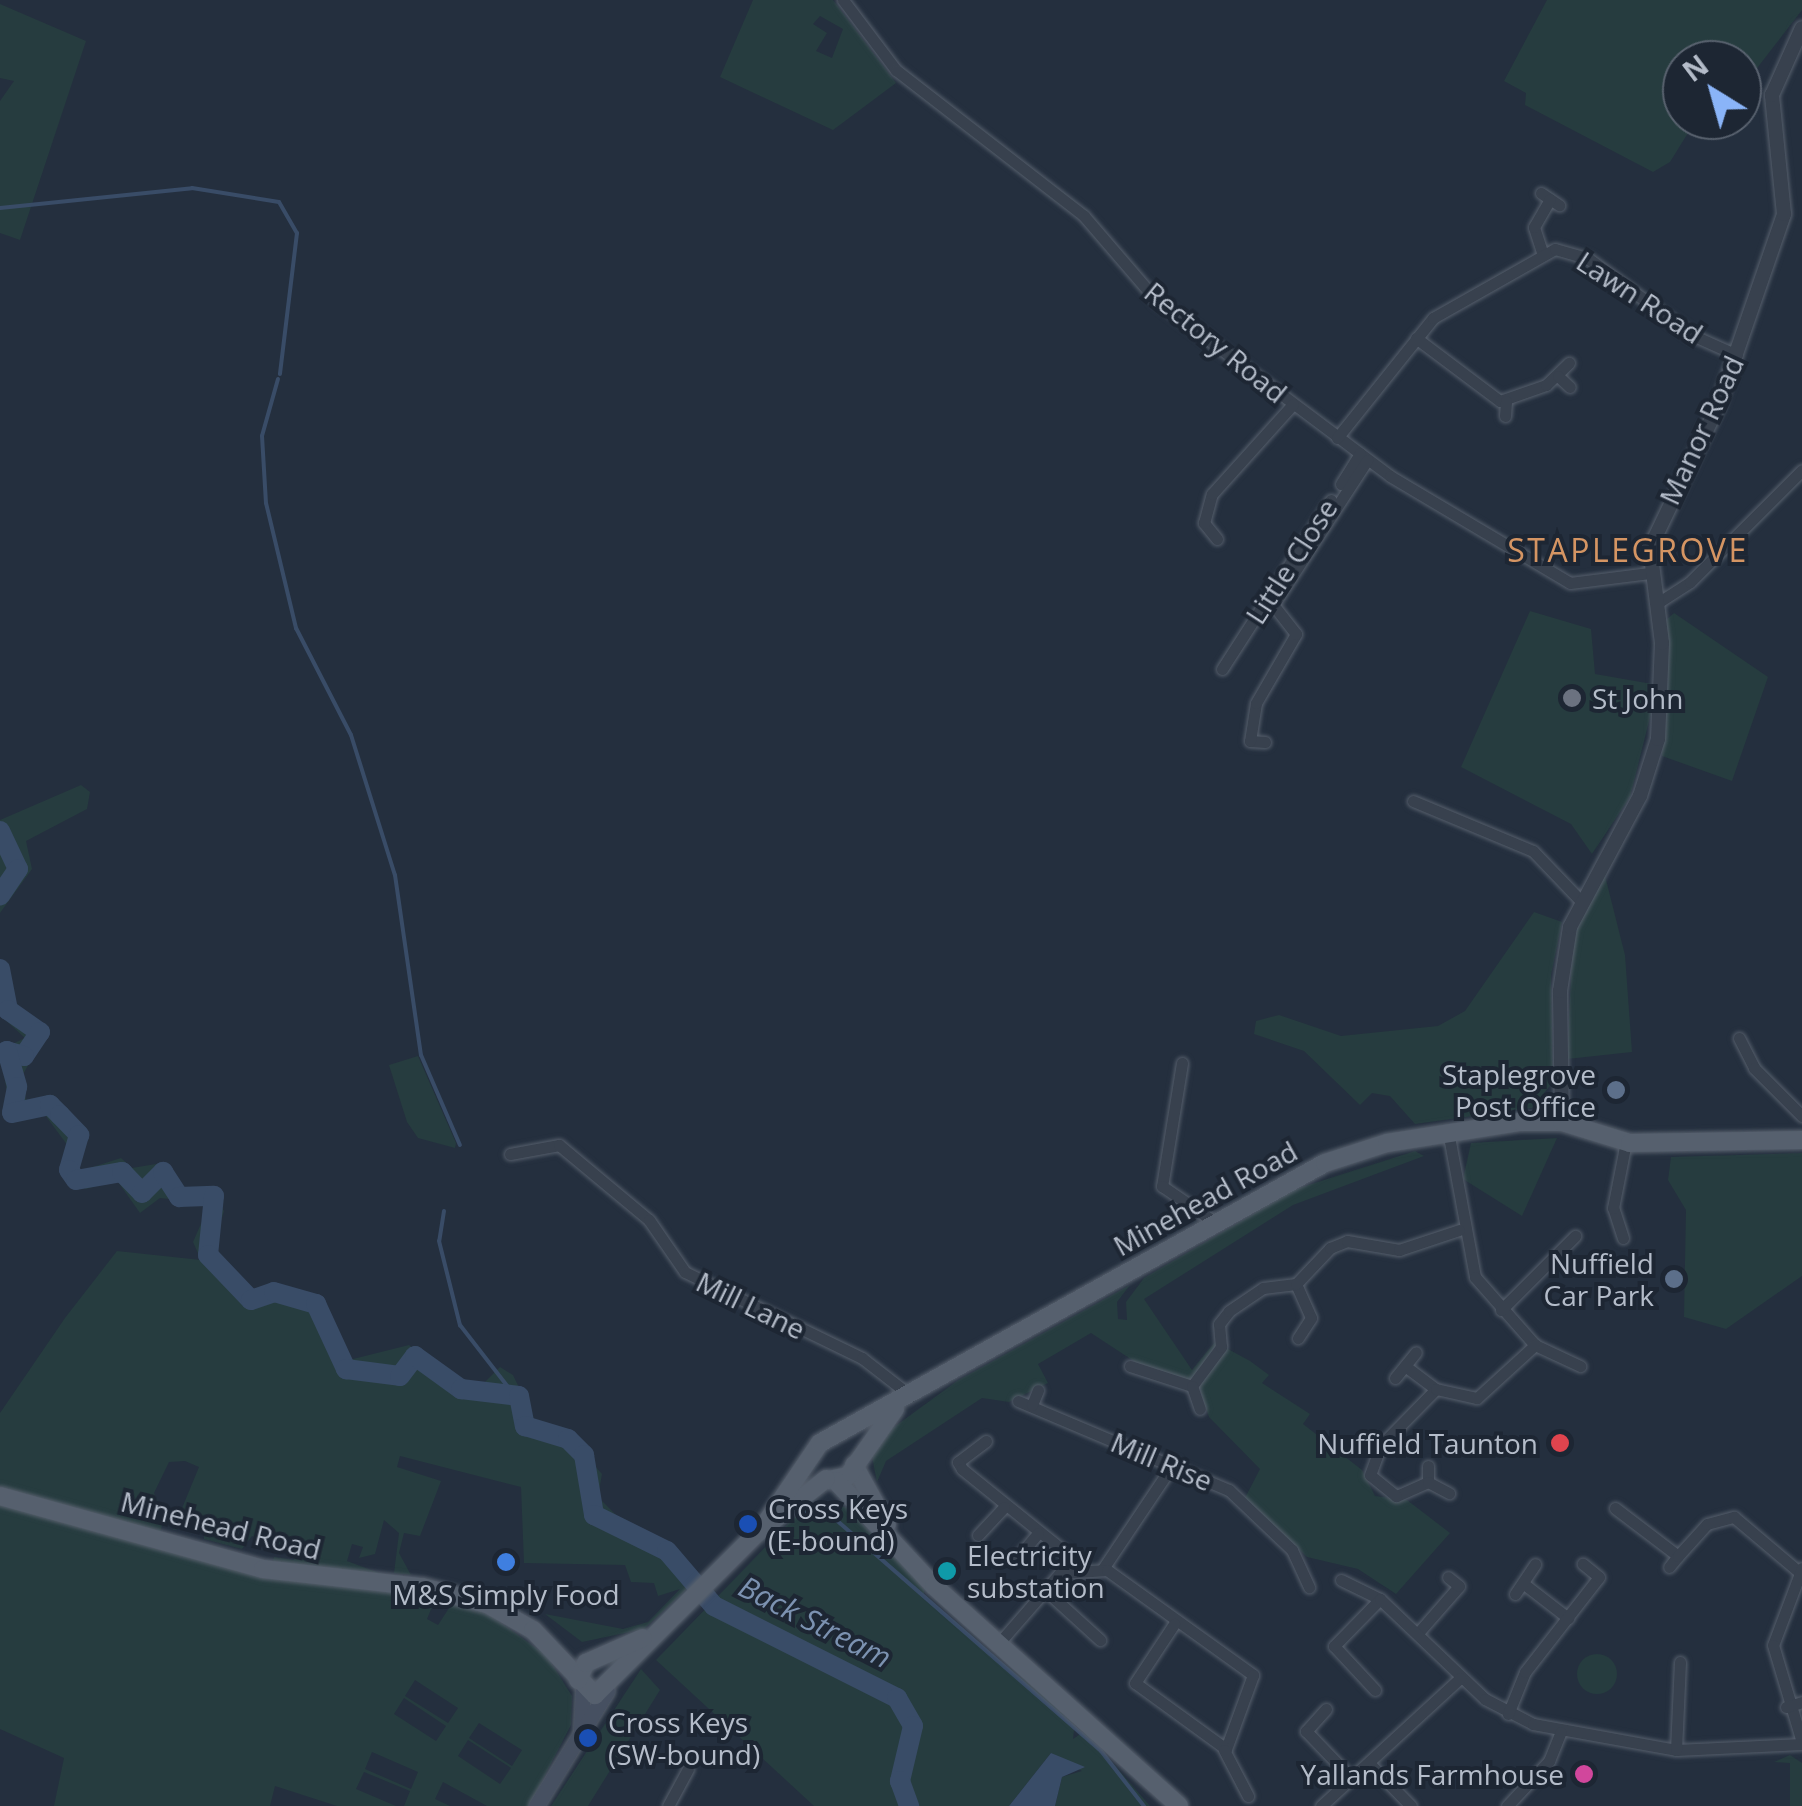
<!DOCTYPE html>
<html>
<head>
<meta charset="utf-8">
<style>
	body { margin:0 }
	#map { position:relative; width:1802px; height:1806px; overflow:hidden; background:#242f3e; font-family:"Open Sans",sans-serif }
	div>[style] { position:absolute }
	.green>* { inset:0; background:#263c3f }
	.round { border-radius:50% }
	.water>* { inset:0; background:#394c67 }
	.stream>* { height:4px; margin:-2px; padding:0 2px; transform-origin:2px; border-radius:2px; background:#394c67 }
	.river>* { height:20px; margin:-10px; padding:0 10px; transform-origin:10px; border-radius:10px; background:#394c67 }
	.roads { filter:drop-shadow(0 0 2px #565f6c) drop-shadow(0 0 2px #565f6c) }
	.minor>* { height:11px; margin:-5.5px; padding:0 5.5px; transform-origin:5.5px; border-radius:5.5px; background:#38414e }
	.tertiary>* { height:14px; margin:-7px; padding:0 7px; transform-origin:7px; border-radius:7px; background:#38414e }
	.secondary>* { height:15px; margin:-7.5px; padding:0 7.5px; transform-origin:7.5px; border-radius:7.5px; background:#465061 }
	.primary>* { height:18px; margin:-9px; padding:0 9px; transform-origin:9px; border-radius:9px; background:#56606e }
	.dots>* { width:28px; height:28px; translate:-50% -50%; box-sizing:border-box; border:5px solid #1d2633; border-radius:50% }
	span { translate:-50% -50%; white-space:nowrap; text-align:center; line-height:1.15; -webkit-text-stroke:8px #1d2633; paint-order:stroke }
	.street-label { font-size:28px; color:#b4bcc9 }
	.poi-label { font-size:28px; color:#b4bcc9 }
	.left { translate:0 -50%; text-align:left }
	.right { translate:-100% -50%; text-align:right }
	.water-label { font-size:30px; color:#7c92b1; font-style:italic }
	.quarter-label { font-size:32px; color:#d59563; letter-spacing:2.5px }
	.north { position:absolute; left:1662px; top:40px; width:100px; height:100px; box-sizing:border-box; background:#1d2633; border:2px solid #59626f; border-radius:50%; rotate:323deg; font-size:28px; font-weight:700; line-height:40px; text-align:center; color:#b4bcc9 }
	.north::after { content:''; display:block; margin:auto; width:35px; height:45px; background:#8ab4f8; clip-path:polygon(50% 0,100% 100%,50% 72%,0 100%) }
</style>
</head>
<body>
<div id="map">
	<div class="green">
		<i style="clip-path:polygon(evenodd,753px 0,833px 0,896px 83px,833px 130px,720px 77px,753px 0,820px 16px,843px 29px,832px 58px,816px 51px,827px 33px,813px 24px,820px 16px)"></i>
		<i style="clip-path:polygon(1547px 0,1802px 0,1802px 10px,1754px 72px,1742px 73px,1742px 60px,1682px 60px,1682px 120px,1696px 120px,1670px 162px,1653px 172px,1525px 105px,1526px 93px,1504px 81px)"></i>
		<i style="clip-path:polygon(0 4px,86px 41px,20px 240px,0 233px,0 101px,14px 81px,0 78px)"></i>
		<i style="clip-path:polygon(1530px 611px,1591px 629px,1595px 674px,1658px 685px,1630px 797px,1592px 854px,1571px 824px,1461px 767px)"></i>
		<i style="clip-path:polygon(1674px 613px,1768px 677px,1732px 781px,1662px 756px,1665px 621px)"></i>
		<i style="clip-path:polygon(81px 785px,90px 792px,87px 809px,26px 841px,32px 869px,0 913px,0 820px)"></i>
		<i style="clip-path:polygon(1604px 872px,1625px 955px,1632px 1052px,1567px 1059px,1573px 936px)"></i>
		<i style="clip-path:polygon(1534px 912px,1562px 922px,1551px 975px,1553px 1082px,1532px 1108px,1415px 1124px,1390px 1096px,1372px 1093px,1360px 1105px,1304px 1051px,1254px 1034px,1256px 1021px,1279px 1015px,1341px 1036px,1438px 1026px,1465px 1011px)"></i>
		<i style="clip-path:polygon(0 962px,15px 1008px,47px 1032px,22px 1076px,26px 1100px,53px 1095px,83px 1137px,77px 1172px,121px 1158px,132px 1168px,162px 1163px,179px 1188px,210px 1190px,224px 1211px,212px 1252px,250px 1291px,281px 1287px,324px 1303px,345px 1361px,409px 1345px,450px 1377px,484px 1383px,500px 1367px,513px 1375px,534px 1419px,568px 1436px,602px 1474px,598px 1497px,631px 1530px,687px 1561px,695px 1572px,685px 1591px,644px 1629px,582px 1642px,545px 1614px,623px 1629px,648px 1622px,680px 1589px,658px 1596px,654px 1583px,631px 1582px,625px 1565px,524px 1563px,521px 1487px,400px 1456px,397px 1467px,441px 1481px,420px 1536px,404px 1533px,399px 1553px,411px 1575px,394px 1573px,399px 1533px,384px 1520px,375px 1554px,359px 1558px,363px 1547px,352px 1544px,347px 1561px,382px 1574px,272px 1565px,274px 1557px,294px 1560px,289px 1542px,280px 1548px,252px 1536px,242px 1549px,204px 1539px,204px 1525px,173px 1530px,199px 1467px,185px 1461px,169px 1462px,154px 1493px,165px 1516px,160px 1532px,0 1490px,0 1413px,65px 1318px,117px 1251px,201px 1260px,193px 1242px,210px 1203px,160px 1198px,140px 1213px,116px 1179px,86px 1189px,60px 1171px,68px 1146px,45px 1115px,12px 1123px,0 1050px,25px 1038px,0 1015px)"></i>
		<i style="clip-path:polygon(418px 1056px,456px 1143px,455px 1148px,418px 1138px,407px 1122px,389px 1065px)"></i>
		<i style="clip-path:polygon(1557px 1138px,1522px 1216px,1463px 1179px,1471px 1143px)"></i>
		<i style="clip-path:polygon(1415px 1151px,1424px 1156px,1293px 1205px,1144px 1299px,1192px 1370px,1215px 1342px,1250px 1361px,1269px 1375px,1262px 1383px,1310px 1414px,1303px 1424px,1362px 1470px,1375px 1496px,1407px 1500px,1450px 1533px,1396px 1594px,1358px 1569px,1307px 1557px,1245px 1498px,1260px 1469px,1209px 1417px,1198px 1384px,1149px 1371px,1091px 1333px,1038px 1364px,1048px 1383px,1009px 1402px,982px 1398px,886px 1461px,877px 1482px,872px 1457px,890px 1430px,957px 1381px,1130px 1285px,1117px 1302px,1118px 1319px,1127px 1320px,1126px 1302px,1144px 1278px,1296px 1189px)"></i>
		<i style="clip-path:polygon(1802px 1153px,1802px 1276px,1726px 1329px,1684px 1317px,1686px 1210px,1668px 1180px,1671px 1157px)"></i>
		<i style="clip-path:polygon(evenodd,0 1502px,287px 1580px,437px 1595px,427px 1619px,438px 1625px,453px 1602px,482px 1609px,547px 1656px,572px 1696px,571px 1725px,529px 1806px,487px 1806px,443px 1782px,435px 1799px,450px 1806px,404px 1806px,410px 1791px,364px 1772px,356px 1789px,396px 1806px,337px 1806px,275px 1786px,270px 1806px,54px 1806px,64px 1758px,0 1729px,0 1502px,415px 1680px,458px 1708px,448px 1723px,405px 1696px,415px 1680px,0 1502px,404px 1698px,446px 1726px,436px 1741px,394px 1714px,404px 1698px,0 1502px,479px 1723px,522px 1750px,512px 1766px,469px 1738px,479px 1723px,0 1502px,468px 1740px,511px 1768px,500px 1784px,458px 1756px,468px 1740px,0 1502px,372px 1752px,418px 1772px,411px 1789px,365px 1769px,372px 1752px)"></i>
		<i style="clip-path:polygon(808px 1503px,846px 1507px,925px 1589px,923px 1598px,1075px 1721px,1073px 1739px,1085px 1731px,1150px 1806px,1055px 1806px,1062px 1777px,1082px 1771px,1051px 1753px,1009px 1806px,814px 1806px,656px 1660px)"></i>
		<i class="round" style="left:1577px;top:1654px;width:40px;height:40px"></i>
		<i style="clip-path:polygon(641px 1669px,660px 1690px,588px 1806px,551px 1806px)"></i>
		<i style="clip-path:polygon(1790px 1755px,1802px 1763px,1802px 1806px,1790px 1806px,1790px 1763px,1774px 1762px)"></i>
	</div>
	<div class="water">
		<i style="clip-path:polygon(1051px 1753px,1085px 1767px,1062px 1777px,1055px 1806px,1009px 1806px)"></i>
	</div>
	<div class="stream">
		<i style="left:0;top:208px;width:193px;rotate:-5.9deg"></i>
		<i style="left:192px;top:188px;width:88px;rotate:9.1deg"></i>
		<i style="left:279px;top:202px;width:36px;rotate:60deg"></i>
		<i style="left:297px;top:233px;width:142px;rotate:96.9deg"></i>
		<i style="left:278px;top:379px;width:59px;rotate:105.7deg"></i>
		<i style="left:262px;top:436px;width:67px;rotate:86.6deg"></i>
		<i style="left:266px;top:503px;width:129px;rotate:76.5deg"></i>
		<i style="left:296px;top:628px;width:120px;rotate:62.8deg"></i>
		<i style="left:351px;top:735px;width:147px;rotate:72.6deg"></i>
		<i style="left:395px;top:875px;width:182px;rotate:81.8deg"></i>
		<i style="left:421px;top:1055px;width:98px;rotate:66.6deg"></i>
		<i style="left:444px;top:1211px;width:30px;rotate:99deg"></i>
		<i style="left:439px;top:1241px;width:87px;rotate:76deg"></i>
		<i style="left:460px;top:1325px;width:85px;rotate:52.2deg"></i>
		<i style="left:798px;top:1512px;width:36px;rotate:9deg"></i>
		<i style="left:834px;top:1518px;width:354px;rotate:41.1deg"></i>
		<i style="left:1101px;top:1751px;width:70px;rotate:52deg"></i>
	</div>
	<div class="river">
		<i style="left:0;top:831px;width:42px;rotate:64.7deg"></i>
		<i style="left:18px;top:869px;width:32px;rotate:124deg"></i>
		<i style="left:0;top:969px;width:42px;rotate:79deg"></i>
		<i style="left:8px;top:1010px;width:39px;rotate:35deg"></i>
		<i style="left:40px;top:1032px;width:29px;rotate:124deg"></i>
		<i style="left:24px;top:1056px;width:18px;rotate:-164deg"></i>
		<i style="left:7px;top:1051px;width:37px;rotate:74deg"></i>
		<i style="left:17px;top:1087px;width:26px;rotate:101deg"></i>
		<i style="left:12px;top:1113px;width:39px;rotate:-12deg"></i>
		<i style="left:50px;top:1105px;width:14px;rotate:45deg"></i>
		<i style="left:60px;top:1115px;width:28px;rotate:46deg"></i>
		<i style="left:79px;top:1135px;width:36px;rotate:106deg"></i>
		<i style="left:69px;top:1170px;width:12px;rotate:55deg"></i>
		<i style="left:76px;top:1180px;width:47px;rotate:-9.9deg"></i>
		<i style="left:122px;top:1172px;width:29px;rotate:46deg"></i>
		<i style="left:142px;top:1193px;width:30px;rotate:-45deg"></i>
		<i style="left:163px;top:1172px;width:30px;rotate:57deg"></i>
		<i style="left:179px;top:1197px;width:35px;rotate:-2deg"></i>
		<i style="left:214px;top:1196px;width:59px;rotate:95.8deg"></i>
		<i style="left:208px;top:1255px;width:62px;rotate:46.3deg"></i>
		<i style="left:251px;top:1300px;width:24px;rotate:-19deg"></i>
		<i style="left:274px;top:1292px;width:44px;rotate:15.9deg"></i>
		<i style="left:316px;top:1304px;width:72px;rotate:65.2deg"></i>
		<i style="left:346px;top:1369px;width:54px;rotate:7.4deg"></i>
		<i style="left:400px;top:1376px;width:25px;rotate:-53deg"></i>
		<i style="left:415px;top:1356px;width:57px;rotate:35.7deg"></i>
		<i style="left:461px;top:1389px;width:58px;rotate:6.9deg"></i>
		<i style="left:519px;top:1396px;width:31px;rotate:79deg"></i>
		<i style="left:525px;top:1426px;width:45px;rotate:16.8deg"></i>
		<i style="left:568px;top:1439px;width:23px;rotate:45deg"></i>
		<i style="left:584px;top:1455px;width:61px;rotate:80.5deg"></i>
		<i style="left:594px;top:1515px;width:81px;rotate:26.3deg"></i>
		<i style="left:667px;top:1551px;width:72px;rotate:49.5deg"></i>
		<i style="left:714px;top:1606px;width:205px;rotate:26.7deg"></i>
		<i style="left:897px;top:1698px;width:32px;rotate:60deg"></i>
		<i style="left:913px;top:1726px;width:57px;rotate:103.3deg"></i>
		<i style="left:900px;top:1781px;width:27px;rotate:70deg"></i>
	</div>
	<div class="roads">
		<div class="minor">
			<i style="left:843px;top:0;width:88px;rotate:52.9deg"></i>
			<i style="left:896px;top:70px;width:238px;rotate:37.8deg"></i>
			<i style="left:1084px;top:216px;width:112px;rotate:49.3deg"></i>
			<i style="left:1157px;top:301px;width:291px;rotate:36.9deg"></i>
			<i style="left:1390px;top:476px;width:209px;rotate:30.7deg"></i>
			<i style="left:1570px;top:583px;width:80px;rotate:-7.2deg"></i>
			<i style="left:1541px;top:193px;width:22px;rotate:34deg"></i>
			<i style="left:1542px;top:252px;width:26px;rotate:-108deg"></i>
			<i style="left:1534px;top:227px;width:32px;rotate:-60deg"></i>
			<i style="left:1416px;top:338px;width:105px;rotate:36.9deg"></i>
			<i style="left:1500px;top:401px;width:49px;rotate:-19.2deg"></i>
			<i style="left:1546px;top:385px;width:32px;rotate:-44deg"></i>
			<i style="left:1558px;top:376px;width:16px;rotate:43deg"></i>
			<i style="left:1505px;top:416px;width:15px;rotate:-86deg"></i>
			<i style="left:1337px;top:438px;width:154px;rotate:-51.3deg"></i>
			<i style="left:1433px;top:318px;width:140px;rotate:-29.5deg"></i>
			<i style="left:1555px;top:249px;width:35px;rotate:16deg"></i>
			<i style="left:1589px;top:259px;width:128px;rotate:36.4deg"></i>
			<i style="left:1692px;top:335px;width:49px;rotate:24deg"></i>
			<i style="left:1341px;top:484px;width:36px;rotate:-58deg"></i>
			<i style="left:1217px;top:539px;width:21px;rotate:-129deg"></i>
			<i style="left:1204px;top:523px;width:30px;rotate:-75deg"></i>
			<i style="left:1212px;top:494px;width:121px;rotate:-48deg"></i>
			<i style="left:1656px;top:604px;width:40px;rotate:-32.9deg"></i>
			<i style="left:1690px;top:582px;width:158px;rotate:-45deg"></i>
			<i style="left:1222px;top:669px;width:201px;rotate:-57.2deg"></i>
			<i style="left:1265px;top:742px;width:15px;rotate:-176deg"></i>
			<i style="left:1250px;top:741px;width:38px;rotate:-81deg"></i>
			<i style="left:1256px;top:703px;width:80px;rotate:-59.9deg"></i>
			<i style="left:1296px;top:634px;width:37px;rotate:-128deg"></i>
			<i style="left:1273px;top:605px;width:173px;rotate:-57deg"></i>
			<i style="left:1413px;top:801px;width:130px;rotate:22.6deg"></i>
			<i style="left:1533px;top:851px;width:68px;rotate:46.2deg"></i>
			<i style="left:1739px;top:1038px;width:34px;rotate:63deg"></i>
			<i style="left:1754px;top:1068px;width:68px;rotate:45deg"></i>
			<i style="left:1182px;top:1063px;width:125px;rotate:99.2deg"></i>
			<i style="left:1162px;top:1186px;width:69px;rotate:34.4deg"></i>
			<i style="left:1448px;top:1131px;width:148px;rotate:79.5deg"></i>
			<i style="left:1475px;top:1277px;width:91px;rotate:48.6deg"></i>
			<i style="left:1535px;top:1345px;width:50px;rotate:25deg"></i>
			<i style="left:510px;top:1154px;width:50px;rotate:-10.4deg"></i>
			<i style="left:559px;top:1145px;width:117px;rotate:39.8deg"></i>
			<i style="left:649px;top:1220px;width:63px;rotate:55.3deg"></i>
			<i style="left:685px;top:1272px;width:197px;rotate:25.9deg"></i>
			<i style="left:862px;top:1358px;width:62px;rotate:37.8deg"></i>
			<i style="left:1623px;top:1238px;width:32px;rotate:-108deg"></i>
			<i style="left:1613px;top:1208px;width:67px;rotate:-78.9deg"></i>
			<i style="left:1296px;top:1284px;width:37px;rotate:66deg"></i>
			<i style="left:1311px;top:1318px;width:24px;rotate:123deg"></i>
			<i style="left:1501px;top:1310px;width:105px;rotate:-45deg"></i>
			<i style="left:1130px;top:1366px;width:65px;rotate:17.9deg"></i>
			<i style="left:1192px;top:1386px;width:49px;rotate:-53.4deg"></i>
			<i style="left:1221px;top:1347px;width:23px;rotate:-95deg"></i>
			<i style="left:1219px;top:1324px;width:16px;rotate:-52deg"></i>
			<i style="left:1229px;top:1311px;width:41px;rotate:-34.1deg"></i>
			<i style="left:1263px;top:1288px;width:33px;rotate:-7deg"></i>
			<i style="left:1296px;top:1284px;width:50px;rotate:-46.6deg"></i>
			<i style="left:1330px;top:1248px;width:18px;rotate:-22deg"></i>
			<i style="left:1347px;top:1241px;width:53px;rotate:9.8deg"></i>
			<i style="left:1399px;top:1250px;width:63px;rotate:-18.4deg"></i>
			<i style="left:1405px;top:1366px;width:39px;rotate:37deg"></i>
			<i style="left:1395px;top:1378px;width:33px;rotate:-51deg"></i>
			<i style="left:1192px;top:1386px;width:24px;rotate:71deg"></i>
			<i style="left:1018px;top:1401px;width:229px;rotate:22.9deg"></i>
			<i style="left:1229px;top:1490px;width:87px;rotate:43.6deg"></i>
			<i style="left:1292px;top:1550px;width:41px;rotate:65.3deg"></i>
			<i style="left:1032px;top:1405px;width:16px;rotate:-68deg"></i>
			<i style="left:986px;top:1441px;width:35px;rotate:143deg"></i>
			<i style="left:958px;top:1462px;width:8px;rotate:60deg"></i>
			<i style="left:962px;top:1469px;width:132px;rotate:38.9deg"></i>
			<i style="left:1065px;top:1552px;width:18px;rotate:74deg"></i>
			<i style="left:1428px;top:1466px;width:16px;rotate:90deg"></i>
			<i style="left:1428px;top:1482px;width:35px;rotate:156deg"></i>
			<i style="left:1396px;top:1496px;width:33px;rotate:-141deg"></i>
			<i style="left:1370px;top:1475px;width:32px;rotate:-70deg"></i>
			<i style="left:1381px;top:1445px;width:78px;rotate:-45.5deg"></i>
			<i style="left:1436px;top:1389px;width:42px;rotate:12.4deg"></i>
			<i style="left:1477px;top:1398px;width:79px;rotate:-42.4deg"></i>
			<i style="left:1428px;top:1482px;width:24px;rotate:28deg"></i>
			<i style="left:1615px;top:1508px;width:79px;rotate:37.3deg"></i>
			<i style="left:1678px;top:1556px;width:14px;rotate:129deg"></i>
			<i style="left:978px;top:1535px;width:38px;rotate:-47deg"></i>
			<i style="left:1678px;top:1556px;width:43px;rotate:-47.8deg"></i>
			<i style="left:1707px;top:1524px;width:28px;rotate:-15deg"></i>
			<i style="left:1734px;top:1517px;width:85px;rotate:40.2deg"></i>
			<i style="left:1018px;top:1557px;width:31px;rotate:-50deg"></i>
			<i style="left:1802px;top:1568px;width:82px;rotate:110.6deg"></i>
			<i style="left:1773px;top:1645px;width:101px;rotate:73.4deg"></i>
			<i style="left:1102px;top:1570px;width:129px;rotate:-56.1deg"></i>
			<i style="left:1341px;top:1580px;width:43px;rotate:26deg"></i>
			<i style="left:1524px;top:1584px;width:56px;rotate:37.7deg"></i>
			<i style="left:1044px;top:1589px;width:76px;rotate:42.3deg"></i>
			<i style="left:1515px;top:1594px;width:36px;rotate:-56deg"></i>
			<i style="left:1418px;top:1633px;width:62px;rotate:-48.9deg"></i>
			<i style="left:1459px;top:1586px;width:14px;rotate:-141deg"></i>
			<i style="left:999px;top:1643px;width:93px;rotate:-48.9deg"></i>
			<i style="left:1060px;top:1573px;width:47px;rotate:-3.7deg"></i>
			<i style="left:1107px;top:1570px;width:180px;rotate:35.7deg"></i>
			<i style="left:1253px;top:1675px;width:79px;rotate:110deg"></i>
			<i style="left:1226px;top:1749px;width:112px;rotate:-144deg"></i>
			<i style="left:1135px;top:1683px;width:71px;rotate:-56.5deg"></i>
			<i style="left:1375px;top:1690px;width:60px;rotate:-133deg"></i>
			<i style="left:1334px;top:1646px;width:66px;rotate:-45.6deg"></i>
			<i style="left:1380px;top:1599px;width:145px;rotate:43.6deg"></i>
			<i style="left:1485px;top:1699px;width:54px;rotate:27.5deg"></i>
			<i style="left:1533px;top:1724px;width:145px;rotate:10.3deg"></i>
			<i style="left:1676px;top:1750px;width:126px;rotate:-2.7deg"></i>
			<i style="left:1786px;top:1707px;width:17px;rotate:-17deg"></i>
			<i style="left:1326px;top:1709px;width:30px;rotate:132deg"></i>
			<i style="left:1306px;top:1731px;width:65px;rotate:46.2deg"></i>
			<i style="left:1508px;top:1714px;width:45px;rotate:-68deg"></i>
			<i style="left:1525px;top:1672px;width:120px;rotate:-52.1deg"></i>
			<i style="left:1599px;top:1577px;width:21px;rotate:-141deg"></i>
			<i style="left:1224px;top:1750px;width:52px;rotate:62.4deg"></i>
			<i style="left:1676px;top:1750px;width:88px;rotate:-87.4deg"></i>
			<i style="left:1369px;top:1763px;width:60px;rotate:45.7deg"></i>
			<i style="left:668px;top:1806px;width:42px;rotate:-61.6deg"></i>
			<i style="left:1321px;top:1806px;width:189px;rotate:-42.6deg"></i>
			<i style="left:1507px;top:1806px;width:62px;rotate:-47deg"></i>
			<i style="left:1549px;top:1761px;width:31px;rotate:-68deg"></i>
		</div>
		<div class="tertiary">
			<i style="left:1562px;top:1122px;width:131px;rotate:-90.9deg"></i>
			<i style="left:1560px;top:991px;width:65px;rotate:-81.1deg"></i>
			<i style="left:1570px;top:927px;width:149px;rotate:-61.9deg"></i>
			<i style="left:1640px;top:796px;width:60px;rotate:-72.5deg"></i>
			<i style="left:1658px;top:739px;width:96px;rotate:-87.6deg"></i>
			<i style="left:1662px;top:643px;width:96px;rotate:-97.2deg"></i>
			<i style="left:1650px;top:548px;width:157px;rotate:-64.4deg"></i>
			<i style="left:1718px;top:406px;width:203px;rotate:-71deg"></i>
			<i style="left:1784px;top:214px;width:120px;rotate:-95.8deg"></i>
			<i style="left:1772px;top:95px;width:73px;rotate:-65.9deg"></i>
		</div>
		<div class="secondary">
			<i style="left:581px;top:1729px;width:38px;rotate:-87deg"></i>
			<i style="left:536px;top:1806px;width:135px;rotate:-58.3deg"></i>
		</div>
		<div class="primary">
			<i style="left:854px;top:1465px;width:68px;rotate:61.2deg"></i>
			<i style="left:828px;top:1480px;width:20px;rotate:-11deg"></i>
			<i style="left:848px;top:1476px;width:82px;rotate:-55deg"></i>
			<i style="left:836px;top:1481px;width:144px;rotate:47deg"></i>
			<i style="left:934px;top:1586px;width:329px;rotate:41.9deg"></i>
			<i style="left:0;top:1496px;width:273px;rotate:15.5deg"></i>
			<i style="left:263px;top:1569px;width:160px;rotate:6.5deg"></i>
			<i style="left:422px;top:1587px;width:67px;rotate:14.7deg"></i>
			<i style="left:487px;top:1604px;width:53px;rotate:29.5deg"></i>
			<i style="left:533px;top:1630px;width:90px;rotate:46.4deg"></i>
			<i style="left:595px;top:1695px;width:228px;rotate:-45deg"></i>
			<i style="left:756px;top:1534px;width:89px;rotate:-38.2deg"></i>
			<i style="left:761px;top:1530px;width:105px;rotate:-55.9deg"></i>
			<i style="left:820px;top:1443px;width:577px;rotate:-29.01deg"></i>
			<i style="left:1325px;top:1163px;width:65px;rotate:-17.9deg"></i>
			<i style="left:1387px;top:1143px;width:135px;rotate:-9deg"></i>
			<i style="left:1520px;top:1122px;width:42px"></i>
			<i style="left:1562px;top:1122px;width:71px;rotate:17.2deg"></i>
			<i style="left:1630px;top:1143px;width:172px;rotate:-1deg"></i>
			<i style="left:578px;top:1680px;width:19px;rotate:-65deg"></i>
			<i style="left:586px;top:1663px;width:62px;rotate:-23.7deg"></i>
		</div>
	</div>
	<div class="dots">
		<i style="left:1572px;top:698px;background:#6b7280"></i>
		<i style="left:1616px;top:1090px;background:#5c6f8a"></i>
		<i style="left:1674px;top:1279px;background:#5c6f8a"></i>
		<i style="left:1560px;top:1443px;background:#e0444e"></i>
		<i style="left:748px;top:1524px;background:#1a4fb4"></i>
		<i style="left:506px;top:1562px;background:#3f7fe0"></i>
		<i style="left:947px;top:1571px;background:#0f9aa8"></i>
		<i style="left:588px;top:1738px;background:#1a4fb4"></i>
		<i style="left:1584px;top:1774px;background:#d1479c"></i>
	</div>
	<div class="street-label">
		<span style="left:1640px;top:297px;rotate:33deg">Lawn Road</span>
		<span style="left:1216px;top:342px;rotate:39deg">Rectory Road</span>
		<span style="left:1701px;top:430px;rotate:-65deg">Manor Road</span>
		<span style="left:1291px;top:561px;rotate:-57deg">Little Close</span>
		<span style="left:1205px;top:1198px;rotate:-29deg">Minehead Road</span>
		<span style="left:751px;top:1305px;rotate:26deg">Mill Lane</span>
		<span style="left:1162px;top:1461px;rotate:23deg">Mill Rise</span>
		<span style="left:221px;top:1525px;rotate:14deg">Minehead Road</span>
	</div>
	<div class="poi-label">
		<span class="left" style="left:1592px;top:698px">St John</span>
		<span class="right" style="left:1596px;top:1090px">Staplegrove<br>Post Office</span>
		<span class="right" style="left:1654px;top:1279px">Nuffield<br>Car Park</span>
		<span class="right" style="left:1538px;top:1443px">Nuffield Taunton</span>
		<span class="left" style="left:768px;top:1524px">Cross Keys<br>(E-bound)</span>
		<span class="left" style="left:967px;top:1571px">Electricity<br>substation</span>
		<span style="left:506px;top:1594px">M&amp;S Simply Food</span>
		<span class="left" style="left:608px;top:1738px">Cross Keys<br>(SW-bound)</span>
		<span class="right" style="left:1564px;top:1774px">Yallands Farmhouse</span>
	</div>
	<div class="water-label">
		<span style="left:815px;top:1622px;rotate:27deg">Back Stream</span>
	</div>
	<div class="quarter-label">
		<span style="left:1628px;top:550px">STAPLEGROVE</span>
	</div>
	<div class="north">N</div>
</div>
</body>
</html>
